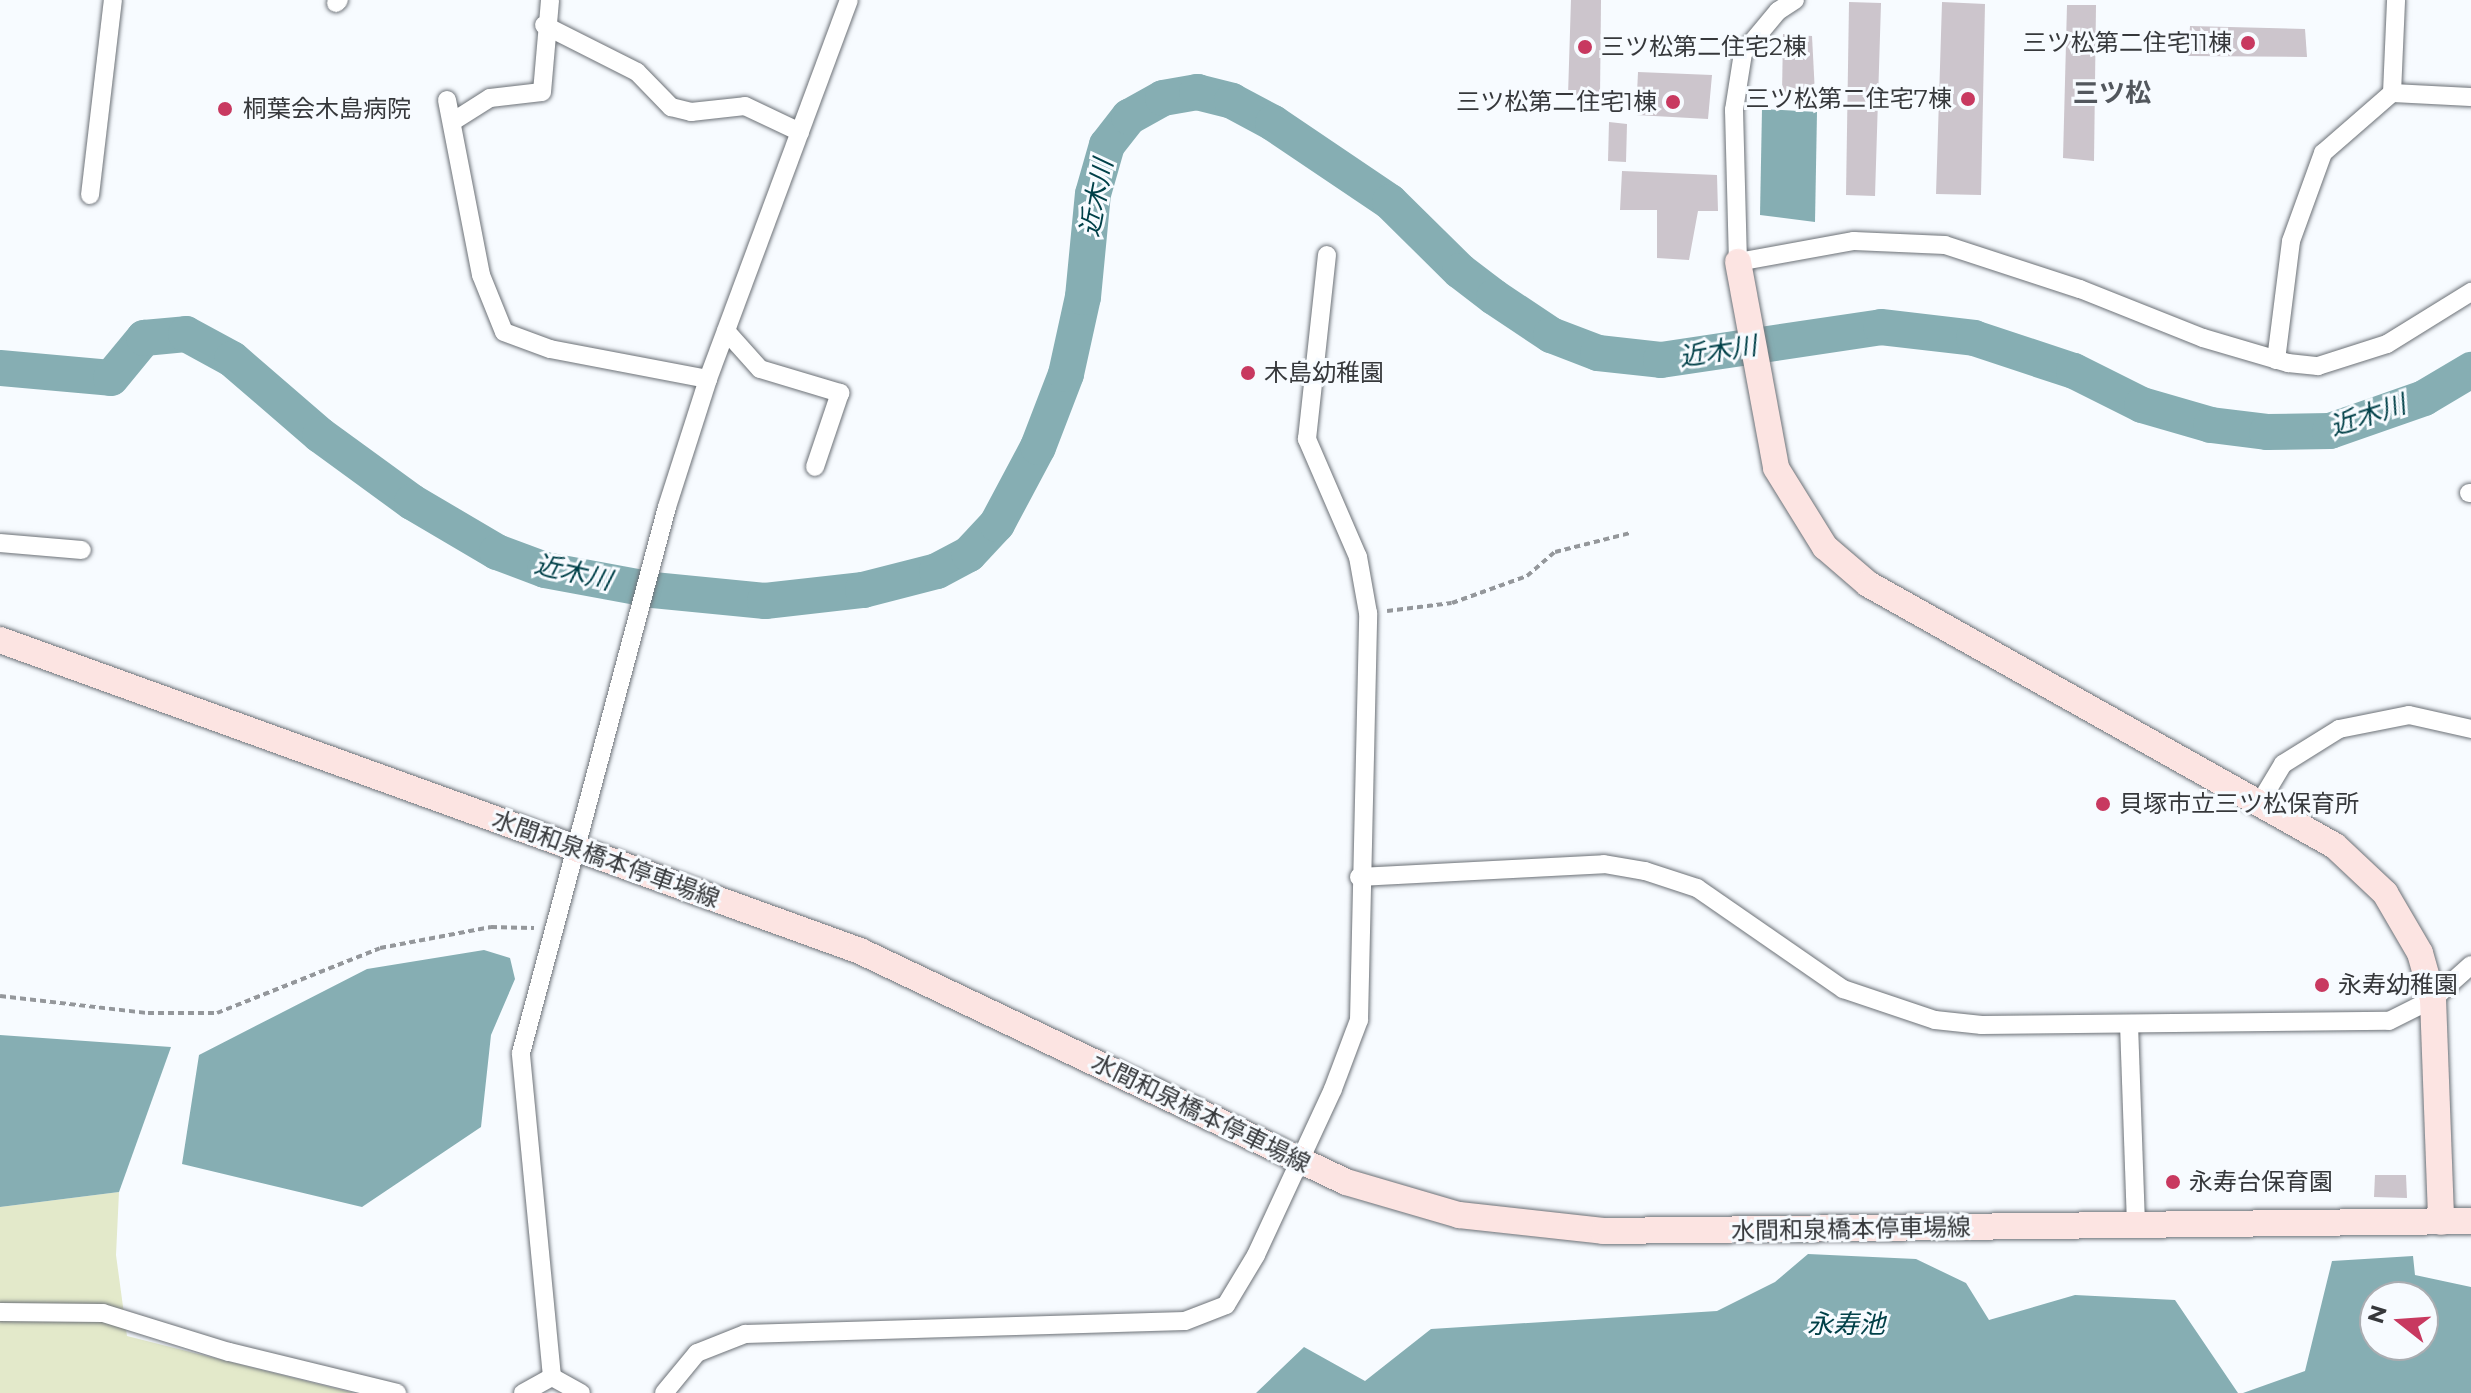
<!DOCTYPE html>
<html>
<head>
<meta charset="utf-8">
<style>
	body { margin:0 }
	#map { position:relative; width:2471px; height:1393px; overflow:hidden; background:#f7fbff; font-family:Montserrat,"Noto Sans JP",sans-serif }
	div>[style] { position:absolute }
	.green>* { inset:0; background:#e3e9ca }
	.water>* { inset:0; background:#86aeb3 }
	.river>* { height:36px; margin:-18px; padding:0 18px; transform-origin:18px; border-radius:18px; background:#86aeb3 }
	.building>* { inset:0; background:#ccc5cc }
	.path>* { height:4px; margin-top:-2px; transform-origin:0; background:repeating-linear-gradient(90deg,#94979b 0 6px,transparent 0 10px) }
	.roads { filter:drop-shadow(0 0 2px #6c7177) drop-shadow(0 0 2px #6c7177) }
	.street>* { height:18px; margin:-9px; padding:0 9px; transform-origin:9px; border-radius:9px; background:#fff }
	.secondary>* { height:26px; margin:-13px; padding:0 13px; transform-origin:13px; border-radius:13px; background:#fce4e2 }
	.dots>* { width:22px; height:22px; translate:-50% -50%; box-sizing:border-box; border:4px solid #f7fbff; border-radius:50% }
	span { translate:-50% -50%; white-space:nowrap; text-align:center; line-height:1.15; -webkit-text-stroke:6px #f7fbff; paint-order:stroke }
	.poi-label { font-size:24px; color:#36383b }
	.right { translate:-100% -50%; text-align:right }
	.left { translate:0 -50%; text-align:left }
	.street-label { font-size:24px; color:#36383b }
	.neighbourhood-label { font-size:26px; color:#52575d; font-weight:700 }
	.water-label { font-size:26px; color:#004048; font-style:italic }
	.north { position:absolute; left:2359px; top:1281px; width:80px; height:80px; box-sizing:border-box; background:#f7fbff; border:2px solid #aaadb1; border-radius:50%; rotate:287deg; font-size:22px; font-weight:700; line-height:32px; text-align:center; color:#36383b }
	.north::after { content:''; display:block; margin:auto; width:28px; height:36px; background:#c83960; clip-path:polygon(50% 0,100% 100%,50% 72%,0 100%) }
</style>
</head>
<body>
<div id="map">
	<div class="green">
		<i style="clip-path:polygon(119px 1192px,116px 1255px,127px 1336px,354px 1393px,0 1393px,0 1207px)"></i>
	</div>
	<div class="water">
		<i style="clip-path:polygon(1762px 109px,1817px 112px,1815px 222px,1760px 215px)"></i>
		<i style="clip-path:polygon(484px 950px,510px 958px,515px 979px,491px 1035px,481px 1127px,362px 1207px,182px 1164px,199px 1055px,367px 969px)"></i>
		<i style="clip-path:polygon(0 1035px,171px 1047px,119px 1192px,0 1207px)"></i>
		<i style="clip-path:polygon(1808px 1254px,1916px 1259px,1966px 1283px,1989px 1320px,2075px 1295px,2175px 1300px,2238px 1393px,1256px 1393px,1304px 1347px,1365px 1381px,1431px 1329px,1717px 1311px,1775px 1282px)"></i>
		<i style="clip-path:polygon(evenodd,2413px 1256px,2415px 1275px,2471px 1287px,2471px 1393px,2243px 1393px,2305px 1371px,2332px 1261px,2413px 1256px,2375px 1297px,2423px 1297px,2423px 1345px,2375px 1345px,2375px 1297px)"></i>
	</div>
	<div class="river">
		<i style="left:0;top:368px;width:111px;rotate:5.1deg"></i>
		<i style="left:111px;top:378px;width:52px;rotate:-50.5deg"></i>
		<i style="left:144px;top:338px;width:42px;rotate:-5.4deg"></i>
		<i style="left:186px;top:334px;width:52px;rotate:28.5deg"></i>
		<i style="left:232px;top:359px;width:116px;rotate:40.8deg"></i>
		<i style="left:320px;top:435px;width:114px;rotate:36.1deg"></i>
		<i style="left:412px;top:502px;width:99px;rotate:30.5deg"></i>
		<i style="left:497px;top:552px;width:51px;rotate:20.6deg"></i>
		<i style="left:545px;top:570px;width:110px;rotate:10.5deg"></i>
		<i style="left:653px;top:590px;width:113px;rotate:5.6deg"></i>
		<i style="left:765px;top:601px;width:99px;rotate:-6.4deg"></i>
		<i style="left:863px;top:590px;width:76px;rotate:-14.4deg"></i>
		<i style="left:937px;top:571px;width:36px;rotate:-28deg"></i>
		<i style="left:969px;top:554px;width:41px;rotate:-47deg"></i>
		<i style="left:997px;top:524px;width:87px;rotate:-62deg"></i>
		<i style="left:1038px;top:447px;width:78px;rotate:-69deg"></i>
		<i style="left:1066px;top:374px;width:79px;rotate:-77.6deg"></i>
		<i style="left:1083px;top:297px;width:103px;rotate:-84.5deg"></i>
		<i style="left:1093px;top:194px;width:51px;rotate:-74.1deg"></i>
		<i style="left:1107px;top:145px;width:36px;rotate:-52deg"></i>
		<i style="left:1129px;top:117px;width:39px;rotate:-29deg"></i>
		<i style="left:1163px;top:98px;width:35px;rotate:-10deg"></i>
		<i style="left:1197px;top:92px;width:36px;rotate:14deg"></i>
		<i style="left:1232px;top:101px;width:47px;rotate:28.2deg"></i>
		<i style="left:1273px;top:123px;width:141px;rotate:34deg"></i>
		<i style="left:1390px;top:202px;width:98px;rotate:44.6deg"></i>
		<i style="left:1460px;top:271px;width:43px;rotate:37.4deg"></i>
		<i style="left:1494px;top:297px;width:69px;rotate:33.7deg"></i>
		<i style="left:1551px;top:335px;width:50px;rotate:21deg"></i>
		<i style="left:1598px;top:353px;width:63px;rotate:6.3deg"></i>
		<i style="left:1661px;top:360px;width:222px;rotate:-8.5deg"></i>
		<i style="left:1881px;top:327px;width:94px;rotate:6.7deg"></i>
		<i style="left:1974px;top:338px;width:105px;rotate:18.3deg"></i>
		<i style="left:2074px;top:371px;width:76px;rotate:26.6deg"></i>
		<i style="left:2142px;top:405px;width:72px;rotate:16.2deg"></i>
		<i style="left:2211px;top:425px;width:56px;rotate:7.1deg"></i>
		<i style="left:2267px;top:432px;width:63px;rotate:-0.9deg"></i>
		<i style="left:2330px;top:431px;width:100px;rotate:-19.3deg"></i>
		<i style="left:2424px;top:398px;width:55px;rotate:-30.8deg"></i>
	</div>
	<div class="building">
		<i style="clip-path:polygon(1571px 0,1601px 0,1600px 96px,1568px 95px)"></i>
		<i style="clip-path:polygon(1849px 2px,1881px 3px,1875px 196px,1846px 195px)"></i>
		<i style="clip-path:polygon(1942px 2px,1985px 4px,1981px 195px,1936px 194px)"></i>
		<i style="clip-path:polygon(2067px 5px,2096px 5px,2094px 161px,2063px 158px)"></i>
		<i style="clip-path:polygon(2190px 26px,2305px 29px,2307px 57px,2188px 56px)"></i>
		<i style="clip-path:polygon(1783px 34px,1812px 36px,1815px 94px,1782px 94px)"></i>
		<i style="clip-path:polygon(1638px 72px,1712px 75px,1708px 119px,1636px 115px)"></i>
		<i style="clip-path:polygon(1609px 122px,1627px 124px,1626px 162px,1608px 161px)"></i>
		<i style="clip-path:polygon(1622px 171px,1717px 175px,1718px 211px,1698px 211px,1689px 260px,1657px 258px,1657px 210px,1620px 210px)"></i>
		<i style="clip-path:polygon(2375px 1175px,2406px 1175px,2407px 1198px,2374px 1197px)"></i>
	</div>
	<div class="path">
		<i style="left:1387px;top:611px;width:65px;rotate:-7deg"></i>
		<i style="left:1452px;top:603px;width:80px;rotate:-19.8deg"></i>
		<i style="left:1527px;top:576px;width:37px;rotate:-41deg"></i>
		<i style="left:1555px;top:552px;width:77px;rotate:-14.2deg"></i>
		<i style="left:0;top:996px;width:149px;rotate:6.6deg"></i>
		<i style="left:148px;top:1013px;width:69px"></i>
		<i style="left:217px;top:1013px;width:175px;rotate:-21.7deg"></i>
		<i style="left:380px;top:948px;width:113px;rotate:-10.7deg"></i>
		<i style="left:491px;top:927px;width:43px;rotate:1.3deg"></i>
	</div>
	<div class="roads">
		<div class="street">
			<i style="left:1795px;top:0;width:20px;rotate:147deg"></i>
			<i style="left:1778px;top:11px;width:55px;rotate:129.8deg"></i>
			<i style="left:1743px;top:53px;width:58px;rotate:99deg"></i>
			<i style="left:1734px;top:110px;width:152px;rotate:88.5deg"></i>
			<i style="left:1738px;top:262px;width:118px;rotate:-10.3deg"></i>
			<i style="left:1854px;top:241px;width:91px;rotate:2.5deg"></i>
			<i style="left:1945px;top:245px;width:142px;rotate:18.1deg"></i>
			<i style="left:2080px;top:289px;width:132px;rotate:21.7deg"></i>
			<i style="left:2203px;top:338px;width:89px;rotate:16.4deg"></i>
			<i style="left:2288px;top:363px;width:30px;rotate:6deg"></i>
			<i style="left:2318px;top:366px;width:72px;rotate:-17.7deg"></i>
			<i style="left:2387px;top:344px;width:99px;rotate:-31.8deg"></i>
			<i style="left:336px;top:3px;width:4px;rotate:-45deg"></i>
			<i style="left:544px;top:25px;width:104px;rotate:26.8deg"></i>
			<i style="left:637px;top:72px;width:49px;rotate:45.8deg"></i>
			<i style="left:671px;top:107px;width:21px;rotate:14deg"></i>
			<i style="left:691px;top:112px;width:54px;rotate:-6.3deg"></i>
			<i style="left:745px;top:106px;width:61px;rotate:25.3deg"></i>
			<i style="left:2392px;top:93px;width:79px;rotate:2.9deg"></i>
			<i style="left:447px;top:100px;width:178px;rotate:79deg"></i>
			<i style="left:481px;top:275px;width:61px;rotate:68deg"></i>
			<i style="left:504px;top:332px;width:49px;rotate:20.3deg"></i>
			<i style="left:550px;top:349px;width:161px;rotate:10.8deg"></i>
			<i style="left:452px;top:122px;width:45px;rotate:-32.3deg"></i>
			<i style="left:490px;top:98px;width:52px;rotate:-6.6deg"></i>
			<i style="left:542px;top:92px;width:92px;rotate:-85deg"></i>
			<i style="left:90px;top:195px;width:196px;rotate:-83.3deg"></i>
			<i style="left:726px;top:331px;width:51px;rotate:48.2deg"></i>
			<i style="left:760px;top:369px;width:84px;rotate:16.7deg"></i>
			<i style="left:840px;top:393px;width:78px;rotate:108.7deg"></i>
			<i style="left:2276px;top:360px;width:120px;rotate:-82.8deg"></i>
			<i style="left:2291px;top:241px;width:94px;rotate:-70deg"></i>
			<i style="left:2323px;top:153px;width:91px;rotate:-41deg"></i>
			<i style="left:2392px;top:93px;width:93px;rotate:-87.5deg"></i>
			<i style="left:2469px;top:493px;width:2px"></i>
			<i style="left:0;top:543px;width:82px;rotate:4.9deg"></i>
			<i style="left:2259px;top:804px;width:47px;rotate:-59deg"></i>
			<i style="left:2283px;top:764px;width:66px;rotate:-32deg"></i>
			<i style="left:2339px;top:729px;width:71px;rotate:-11.3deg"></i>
			<i style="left:2409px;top:715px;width:64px;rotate:12.7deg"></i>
			<i style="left:1359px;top:877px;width:245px;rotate:-3deg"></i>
			<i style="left:1604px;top:864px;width:42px;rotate:9.7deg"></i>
			<i style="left:1645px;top:871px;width:55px;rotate:18.1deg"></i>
			<i style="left:1697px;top:888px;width:178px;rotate:34.7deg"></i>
			<i style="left:1843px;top:989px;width:97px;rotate:18.6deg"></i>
			<i style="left:1935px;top:1020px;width:47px;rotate:6.1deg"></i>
			<i style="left:1982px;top:1025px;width:407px;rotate:-0.6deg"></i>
			<i style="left:2389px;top:1021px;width:49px;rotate:-26.6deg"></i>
			<i style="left:2433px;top:999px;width:51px;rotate:-41.8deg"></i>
			<i style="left:2129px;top:1024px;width:201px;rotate:88deg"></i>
			<i style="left:0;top:1312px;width:103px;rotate:0.6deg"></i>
			<i style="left:103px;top:1313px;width:132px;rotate:17.2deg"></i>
			<i style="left:229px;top:1352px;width:173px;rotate:13.7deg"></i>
			<i style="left:552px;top:1377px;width:325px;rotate:-95.5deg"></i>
			<i style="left:521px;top:1053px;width:565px;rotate:-75.03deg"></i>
			<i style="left:667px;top:507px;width:134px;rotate:-72.2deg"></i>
			<i style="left:708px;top:379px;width:404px;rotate:-69.6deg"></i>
			<i style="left:552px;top:1377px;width:33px;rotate:29deg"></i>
			<i style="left:523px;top:1393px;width:33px;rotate:-29deg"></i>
			<i style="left:664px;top:1393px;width:52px;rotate:-50.5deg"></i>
			<i style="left:697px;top:1353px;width:52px;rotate:-21.6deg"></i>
			<i style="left:745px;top:1334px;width:440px;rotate:-1.7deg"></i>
			<i style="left:1185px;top:1321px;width:44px;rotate:-21.3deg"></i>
			<i style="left:1226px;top:1305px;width:58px;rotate:-59deg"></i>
			<i style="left:1256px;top:1255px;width:183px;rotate:-65.1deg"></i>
			<i style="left:1333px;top:1089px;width:74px;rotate:-69.4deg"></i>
			<i style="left:1359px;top:1020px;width:407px;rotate:-88.7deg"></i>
			<i style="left:1368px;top:613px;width:57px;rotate:-100.1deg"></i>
			<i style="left:1358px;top:557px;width:129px;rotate:-113.4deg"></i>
			<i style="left:1307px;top:439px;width:185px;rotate:-83.8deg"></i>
		</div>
		<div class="secondary">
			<i style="left:1738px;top:262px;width:209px;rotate:79.5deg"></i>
			<i style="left:1776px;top:468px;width:93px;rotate:58.2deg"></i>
			<i style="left:1825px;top:547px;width:57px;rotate:40.7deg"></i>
			<i style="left:1868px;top:584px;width:535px;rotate:29.29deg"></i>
			<i style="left:2335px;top:846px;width:69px;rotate:43.2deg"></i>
			<i style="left:2385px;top:893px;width:69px;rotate:59.7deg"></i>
			<i style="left:2420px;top:953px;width:48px;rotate:74.2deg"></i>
			<i style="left:2433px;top:999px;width:223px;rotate:87.9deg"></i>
			<i style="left:0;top:640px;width:915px;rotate:19.88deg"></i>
			<i style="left:860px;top:951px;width:538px;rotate:25.42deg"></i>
			<i style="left:1346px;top:1182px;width:118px;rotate:16.3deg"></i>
			<i style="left:1459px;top:1215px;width:145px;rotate:6.3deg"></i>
			<i style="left:1603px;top:1231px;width:868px;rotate:-0.66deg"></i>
		</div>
	</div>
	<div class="dots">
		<i style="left:2248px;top:43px;background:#c83960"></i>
		<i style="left:1585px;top:47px;background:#c83960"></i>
		<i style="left:1968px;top:99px;background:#c83960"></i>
		<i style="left:1673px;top:102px;background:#c83960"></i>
		<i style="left:225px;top:109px;background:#c83960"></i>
		<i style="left:1248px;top:373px;background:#c83960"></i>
		<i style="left:2103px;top:804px;background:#c83960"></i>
		<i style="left:2322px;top:985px;background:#c83960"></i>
		<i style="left:2173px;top:1182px;background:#c83960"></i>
	</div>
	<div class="poi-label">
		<span class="right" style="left:2232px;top:43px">三ツ松第二住宅11棟</span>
		<span class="left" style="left:1601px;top:47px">三ツ松第二住宅2棟</span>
		<span class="right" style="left:1952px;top:99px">三ツ松第二住宅7棟</span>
		<span class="right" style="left:1657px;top:102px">三ツ松第二住宅1棟</span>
		<span class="left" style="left:243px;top:109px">桐葉会木島病院</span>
		<span class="left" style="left:1264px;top:373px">木島幼稚園</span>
		<span class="left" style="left:2119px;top:804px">貝塚市立三ツ松保育所</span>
		<span class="left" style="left:2338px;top:985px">永寿幼稚園</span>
		<span class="left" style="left:2189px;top:1182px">永寿台保育園</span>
	</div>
	<div class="street-label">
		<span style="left:606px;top:859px;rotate:20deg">水間和泉橋本停車場線</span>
		<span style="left:1201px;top:1113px;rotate:26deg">水間和泉橋本停車場線</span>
		<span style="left:1851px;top:1229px;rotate:-1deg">水間和泉橋本停車場線</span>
	</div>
	<div class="neighbourhood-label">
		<span style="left:2112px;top:94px">三ツ松</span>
	</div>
	<div class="water-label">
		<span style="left:1097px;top:198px;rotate:-79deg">近木川</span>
		<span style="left:1718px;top:352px;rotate:-9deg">近木川</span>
		<span style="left:2368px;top:416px;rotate:-18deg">近木川</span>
		<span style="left:573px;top:573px;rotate:13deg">近木川</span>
		<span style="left:1846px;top:1325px">永寿池</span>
	</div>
	<div class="north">N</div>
</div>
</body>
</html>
